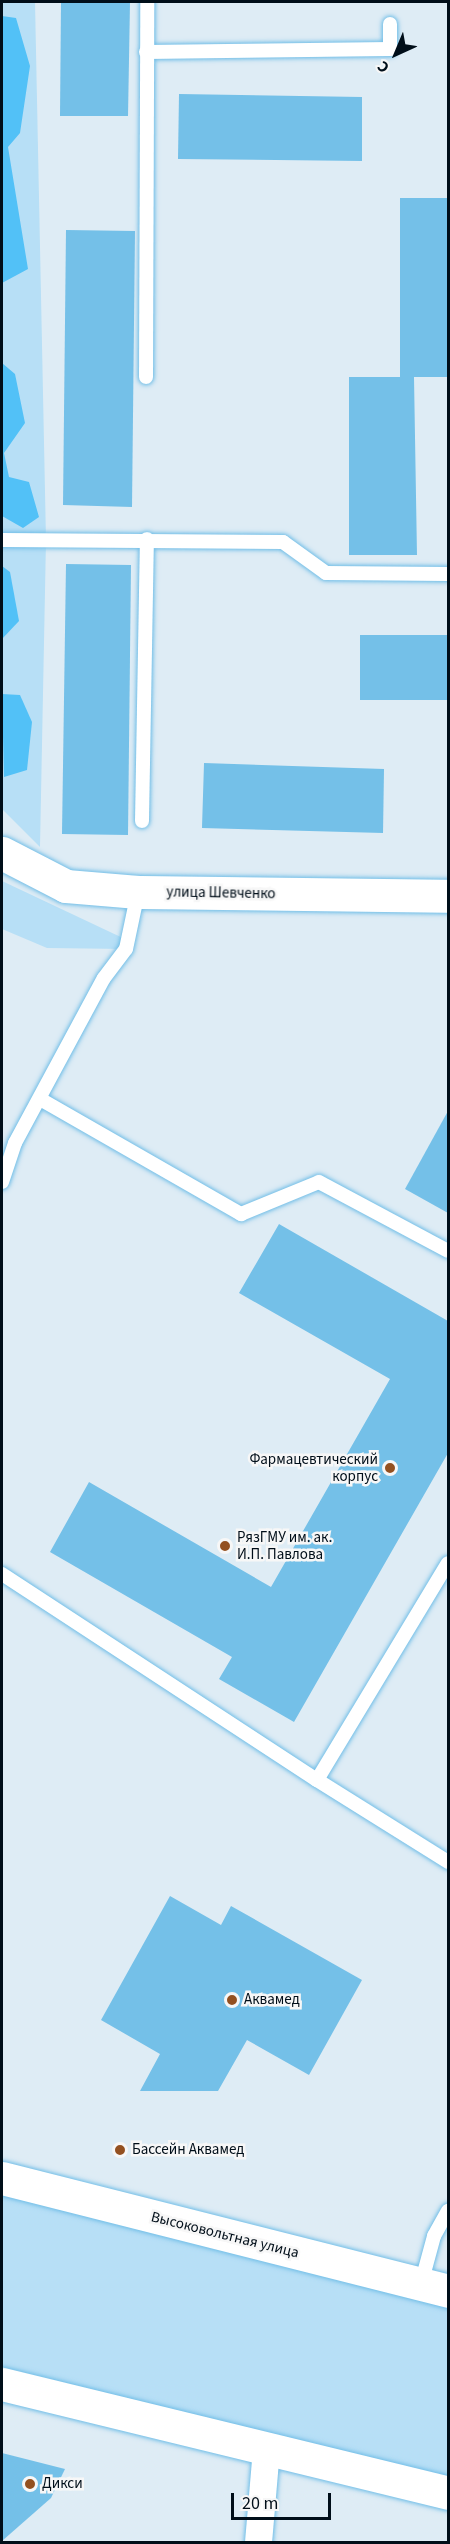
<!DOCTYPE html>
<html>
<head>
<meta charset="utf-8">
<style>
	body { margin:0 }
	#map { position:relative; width:450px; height:2544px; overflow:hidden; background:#deecf5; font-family:"Source Sans 3",sans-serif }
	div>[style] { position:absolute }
	.green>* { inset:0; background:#b7dff6 }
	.forest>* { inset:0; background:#52c1f7 }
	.building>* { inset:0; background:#74c0e8 }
	.roads { filter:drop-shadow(0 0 2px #72bee7) drop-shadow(0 0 2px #72bee7) }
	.service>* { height:14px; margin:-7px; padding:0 7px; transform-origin:7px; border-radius:7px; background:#fff }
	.minor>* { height:27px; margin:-13.5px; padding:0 13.5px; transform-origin:13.5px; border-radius:13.5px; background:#fff }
	.tertiary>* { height:33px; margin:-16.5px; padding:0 16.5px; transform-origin:16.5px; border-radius:16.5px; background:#fff }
	.dots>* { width:16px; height:16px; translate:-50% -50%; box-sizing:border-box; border:3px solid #f7f7f7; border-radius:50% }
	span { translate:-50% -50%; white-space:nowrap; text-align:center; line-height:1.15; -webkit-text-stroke:5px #f7f7f7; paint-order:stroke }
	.street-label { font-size:15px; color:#000e19 }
	.poi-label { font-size:15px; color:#000e19 }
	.right { translate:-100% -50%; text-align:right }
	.left { translate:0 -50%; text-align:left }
	.frame { position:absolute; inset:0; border:3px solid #000e19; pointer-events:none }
	.north { position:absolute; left:366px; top:24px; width:60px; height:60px; -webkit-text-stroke:4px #f7f7f7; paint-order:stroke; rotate:224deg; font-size:16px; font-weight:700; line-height:24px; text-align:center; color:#000e19 }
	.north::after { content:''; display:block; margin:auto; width:21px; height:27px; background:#000e19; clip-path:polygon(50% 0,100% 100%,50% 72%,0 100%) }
	.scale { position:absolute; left:231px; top:2493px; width:100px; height:27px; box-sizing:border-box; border:3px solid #000e19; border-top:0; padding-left:8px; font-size:18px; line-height:21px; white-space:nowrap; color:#000e19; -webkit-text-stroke:4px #f7f7f7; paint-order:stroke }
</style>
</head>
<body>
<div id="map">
	<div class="green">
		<i style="clip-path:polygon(2px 2px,35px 2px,46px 540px,40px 847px,2px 809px)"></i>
		<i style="clip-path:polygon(2px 881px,127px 940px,126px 949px,47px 948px,2px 929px)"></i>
		<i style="clip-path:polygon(2px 2195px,448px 2304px,448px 2477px,2px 2367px)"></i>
	</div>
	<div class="forest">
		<i style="clip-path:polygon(2px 16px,16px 18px,30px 66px,20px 133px,8px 147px,28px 269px,2px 283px)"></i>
		<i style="clip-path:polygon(2px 363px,15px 374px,25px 423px,4px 453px,9px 477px,29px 482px,39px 517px,23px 528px,2px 516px)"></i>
		<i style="clip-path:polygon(2px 566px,10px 572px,19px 621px,2px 639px)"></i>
		<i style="clip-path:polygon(2px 694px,20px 695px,32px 722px,27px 770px,4px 777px)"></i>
	</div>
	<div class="building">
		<i style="clip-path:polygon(61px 2px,130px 2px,128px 116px,60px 116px)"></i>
		<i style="clip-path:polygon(179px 94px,362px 97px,362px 161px,178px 159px)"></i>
		<i style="clip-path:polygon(400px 198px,448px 198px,448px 377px,414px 377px,417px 555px,349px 555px,349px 377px,400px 377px)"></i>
		<i style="clip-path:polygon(66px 230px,135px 231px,132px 507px,63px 505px)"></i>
		<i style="clip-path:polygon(66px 564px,131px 565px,128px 835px,62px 834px)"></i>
		<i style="clip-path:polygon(360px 635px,448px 635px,448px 700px,360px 700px)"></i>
		<i style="clip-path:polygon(204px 763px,384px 769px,383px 833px,202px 828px)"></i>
		<i style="clip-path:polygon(448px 1111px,448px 1213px,405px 1189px)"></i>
		<i style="clip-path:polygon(279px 1224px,448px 1321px,448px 1453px,294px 1722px,219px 1679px,232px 1657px,50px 1552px,89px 1482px,271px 1587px,390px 1379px,239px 1293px)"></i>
		<i style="clip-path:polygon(170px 1896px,221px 1925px,231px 1906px,362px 1980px,309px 2075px,247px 2040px,218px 2091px,140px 2091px,160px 2054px,101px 2020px)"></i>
		<i style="clip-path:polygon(2px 2453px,65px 2469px,51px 2498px,2px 2541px)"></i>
	</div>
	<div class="roads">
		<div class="service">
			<i style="left:146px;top:52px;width:244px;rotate:-0.7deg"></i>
			<i style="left:390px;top:49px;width:25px;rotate:-90deg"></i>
			<i style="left:146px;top:377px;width:375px;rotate:-89.8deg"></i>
			<i style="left:2px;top:540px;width:281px;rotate:0.4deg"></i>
			<i style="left:283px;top:542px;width:53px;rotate:35.8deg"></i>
			<i style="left:326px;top:573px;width:122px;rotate:0.5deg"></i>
			<i style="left:142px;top:821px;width:282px;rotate:-89deg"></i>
			<i style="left:40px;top:1099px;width:232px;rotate:29.8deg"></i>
			<i style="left:241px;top:1214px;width:84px;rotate:-22.3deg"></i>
			<i style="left:319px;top:1182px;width:146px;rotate:28.1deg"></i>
			<i style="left:2px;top:1182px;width:41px;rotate:-71.6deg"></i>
			<i style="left:15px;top:1143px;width:187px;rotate:-61.7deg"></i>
			<i style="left:104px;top:978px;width:36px;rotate:-53deg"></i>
			<i style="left:126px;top:949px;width:58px;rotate:-78.1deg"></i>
			<i style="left:2px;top:1574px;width:376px;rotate:33.2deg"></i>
			<i style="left:317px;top:1780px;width:253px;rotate:-58.9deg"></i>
			<i style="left:317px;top:1780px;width:155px;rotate:32deg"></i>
			<i style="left:421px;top:2284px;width:50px;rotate:-74.8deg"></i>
			<i style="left:434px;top:2236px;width:29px;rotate:-61deg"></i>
		</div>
		<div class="minor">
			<i style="left:258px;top:2542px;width:93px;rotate:-85.1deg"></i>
		</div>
		<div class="tertiary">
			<i style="left:2px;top:853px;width:72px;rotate:27.3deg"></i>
			<i style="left:66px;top:886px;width:72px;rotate:4.8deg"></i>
			<i style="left:138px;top:892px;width:310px;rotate:0.7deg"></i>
			<i style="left:2px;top:2178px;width:460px;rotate:14.2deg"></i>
			<i style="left:2px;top:2384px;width:459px;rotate:13.7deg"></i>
		</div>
	</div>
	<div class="dots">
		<i style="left:390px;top:1468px;background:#935020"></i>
		<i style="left:225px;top:1546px;background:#935020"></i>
		<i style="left:232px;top:2000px;background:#935020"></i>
		<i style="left:120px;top:2150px;background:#935020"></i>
		<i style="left:30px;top:2484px;background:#935020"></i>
	</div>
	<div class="street-label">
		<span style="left:221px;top:893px;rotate:1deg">улица Шевченко</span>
		<span style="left:225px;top:2235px;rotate:14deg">Высоковольтная улица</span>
	</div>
	<div class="poi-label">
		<span class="right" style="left:378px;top:1468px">Фармацевтический<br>корпус</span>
		<span class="left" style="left:237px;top:1546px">РязГМУ им. ак.<br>И.П. Павлова</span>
		<span class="left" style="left:244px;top:2000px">Аквамед</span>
		<span class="left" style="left:132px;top:2150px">Бассейн Аквамед</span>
		<span class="left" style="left:42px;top:2484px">Дикси</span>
	</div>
	<div class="frame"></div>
	<div class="north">С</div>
	<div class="scale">20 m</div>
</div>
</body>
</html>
